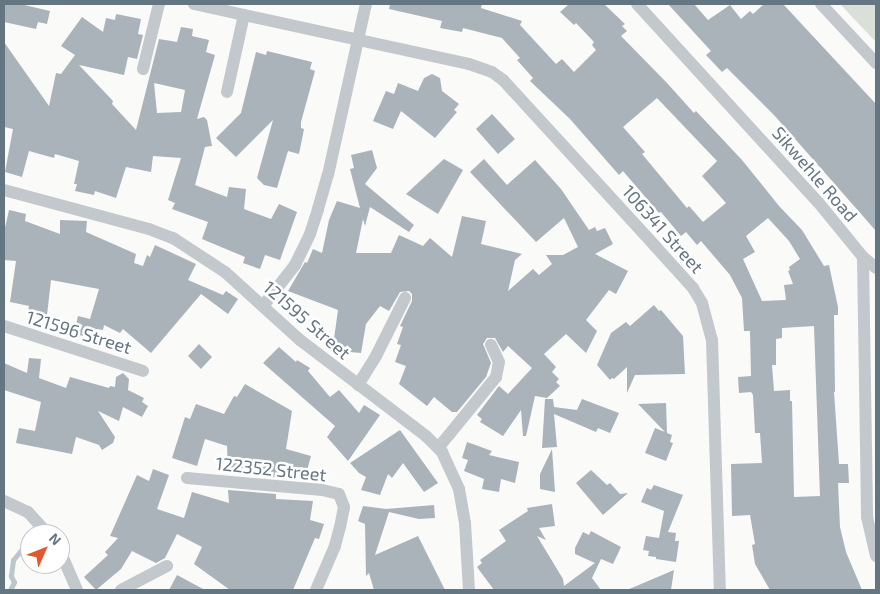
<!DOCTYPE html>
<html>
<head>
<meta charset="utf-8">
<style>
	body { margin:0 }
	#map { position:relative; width:880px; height:594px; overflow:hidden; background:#fafaf8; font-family:"Exo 2",sans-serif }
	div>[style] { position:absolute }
	.green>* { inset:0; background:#dadfd7 }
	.stream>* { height:5px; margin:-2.5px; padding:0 2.5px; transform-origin:2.5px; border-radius:2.5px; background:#bbc7cb }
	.building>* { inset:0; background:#aab3b9 }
	.minor>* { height:12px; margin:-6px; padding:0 6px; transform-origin:6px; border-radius:6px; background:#c3c8cc }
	span { translate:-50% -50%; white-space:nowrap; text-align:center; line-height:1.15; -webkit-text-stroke:5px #fff; paint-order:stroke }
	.street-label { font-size:18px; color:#657683 }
	.frame { position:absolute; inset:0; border:5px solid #657683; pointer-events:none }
	.north { position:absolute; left:20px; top:524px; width:50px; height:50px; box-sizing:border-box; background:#fff; border:1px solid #c1c8cd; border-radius:50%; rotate:46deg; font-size:14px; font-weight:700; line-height:20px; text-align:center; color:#657683 }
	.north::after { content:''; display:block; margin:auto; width:18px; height:22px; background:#e4572e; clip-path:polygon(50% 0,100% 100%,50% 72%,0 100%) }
</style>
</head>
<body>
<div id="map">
	<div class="green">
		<i style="clip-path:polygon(840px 4px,876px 4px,876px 42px)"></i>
	</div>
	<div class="stream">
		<i style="left:10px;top:590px;width:9px;rotate:-63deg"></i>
		<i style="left:14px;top:582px;width:7px;rotate:-117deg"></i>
		<i style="left:11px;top:576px;width:16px;rotate:-83deg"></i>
		<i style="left:13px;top:560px;width:19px;rotate:-51deg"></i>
	</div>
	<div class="building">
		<i style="clip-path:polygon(4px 4px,20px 4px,50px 11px,47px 24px,38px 22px,36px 29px,4px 22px)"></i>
		<i style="clip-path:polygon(evenodd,390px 4px,482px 4px,481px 8px,522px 21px,520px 25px,556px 64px,562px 59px,574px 72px,596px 50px,592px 45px,594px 42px,576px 23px,574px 25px,560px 12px,569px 4px,604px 4px,625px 24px,622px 26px,627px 31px,621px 36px,667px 83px,694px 113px,696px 111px,742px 160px,779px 206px,802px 230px,824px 266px,829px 265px,838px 307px,838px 315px,834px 315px,835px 392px,834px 392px,839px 464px,848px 464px,849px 483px,838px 483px,840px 527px,846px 552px,862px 590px,770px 590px,755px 564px,752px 545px,755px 544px,750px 515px,732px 516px,731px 464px,762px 463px,760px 433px,755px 433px,753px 395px,751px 392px,739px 393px,738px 377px,751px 376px,750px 331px,744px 331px,742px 298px,730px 275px,701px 241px,697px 245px,686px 232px,681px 236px,661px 212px,659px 213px,623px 171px,619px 175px,570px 119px,530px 81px,533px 78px,517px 60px,520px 58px,502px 38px,463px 28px,462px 32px,440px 28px,442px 21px,389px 9px,390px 4px,657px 98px,717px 161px,702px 176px,726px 203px,703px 222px,689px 206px,687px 208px,642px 154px,645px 152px,623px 127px,657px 98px,390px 4px,768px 218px,789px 241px,800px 259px,789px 267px,790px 270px,788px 271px,793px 284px,784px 285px,786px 300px,762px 301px,743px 259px,755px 252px,746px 236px,768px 218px,390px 4px,814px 326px,820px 496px,794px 497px,792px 401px,790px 401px,790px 390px,774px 391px,772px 365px,776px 365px,776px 339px,782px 338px,782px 328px,814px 326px)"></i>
		<i style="clip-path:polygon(668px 4px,694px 4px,708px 20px,730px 5px,741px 19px,750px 11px,753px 14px,764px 4px,783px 4px,876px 104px,876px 231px,774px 115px,727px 68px,722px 72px,706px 55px,711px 51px)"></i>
		<i style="clip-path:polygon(evenodd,116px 14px,141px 19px,138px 34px,143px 35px,137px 59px,128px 57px,124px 75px,79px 65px,113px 101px,112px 104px,136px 130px,159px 39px,177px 42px,181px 27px,193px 29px,192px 36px,209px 40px,206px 52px,215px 55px,197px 119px,204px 117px,207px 120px,212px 146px,205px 147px,195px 185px,227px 197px,229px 187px,246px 189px,244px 209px,271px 219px,279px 204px,297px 212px,280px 260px,265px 255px,260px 269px,243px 263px,245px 257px,202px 239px,208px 222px,172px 209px,175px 203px,168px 200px,181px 158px,153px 156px,151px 172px,126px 167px,116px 198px,95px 191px,94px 195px,75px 191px,77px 184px,74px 184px,79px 161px,55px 154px,54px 158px,29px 151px,22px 177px,5px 172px,13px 129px,4px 127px,4px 42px,49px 106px,56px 73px,61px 74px,75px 55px,61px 46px,82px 17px,103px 32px,106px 18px,115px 20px,116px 14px,154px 83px,185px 90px,181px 112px,157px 113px,154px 83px)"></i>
		<i style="clip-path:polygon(267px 51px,312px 62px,310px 69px,315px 71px,301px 122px,301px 128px,304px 129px,299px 154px,288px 151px,277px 188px,264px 185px,257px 178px,273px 120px,236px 157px,216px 138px,241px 113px,256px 52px,266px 55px)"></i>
		<i style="clip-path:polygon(432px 74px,440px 78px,442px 91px,459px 104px,454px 110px,457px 112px,435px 138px,401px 111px,393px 129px,373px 121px,386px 91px,394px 94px,398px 83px,418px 91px,424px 78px)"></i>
		<i style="clip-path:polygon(492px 114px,515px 139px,498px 154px,476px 129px)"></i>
		<i style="clip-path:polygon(372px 150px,377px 168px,365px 184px,414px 225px,409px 232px,370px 207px,365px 226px,363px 219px,356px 253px,391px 253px,399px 235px,423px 246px,430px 238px,452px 257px,462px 216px,486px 221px,481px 244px,522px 254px,515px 260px,508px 291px,533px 269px,539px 275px,552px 264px,546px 255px,563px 255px,578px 247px,564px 218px,536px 242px,470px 172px,484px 159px,507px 185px,535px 160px,561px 189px,589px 230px,595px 227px,597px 231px,605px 228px,613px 244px,595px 254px,628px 271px,616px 294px,609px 290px,586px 320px,597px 331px,586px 353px,566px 334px,544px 354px,556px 367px,552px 372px,559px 379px,556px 382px,560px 386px,547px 398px,535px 396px,526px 436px,523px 436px,521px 410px,503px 436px,480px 422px,482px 419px,477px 415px,499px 386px,508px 394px,532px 368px,508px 346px,503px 352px,495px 338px,487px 338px,483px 344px,491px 363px,486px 377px,457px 412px,452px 412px,434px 397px,427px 406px,399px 384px,406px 366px,395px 362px,401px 345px,397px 344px,403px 327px,400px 326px,412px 301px,412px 294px,409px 291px,400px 292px,389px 311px,380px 306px,366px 324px,361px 353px,350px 352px,349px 356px,332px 353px,338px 310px,288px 291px,305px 262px,307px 263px,313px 249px,322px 253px,329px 220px,337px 201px,360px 208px,350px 169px,354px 168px,351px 155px)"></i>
		<i style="clip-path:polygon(444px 159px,463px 170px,438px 214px,406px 194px)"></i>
		<i style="clip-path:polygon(9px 210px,26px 214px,25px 221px,60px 234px,60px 220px,87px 221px,86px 232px,136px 254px,134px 263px,143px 266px,147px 255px,150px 257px,155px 245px,196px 264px,188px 280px,223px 295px,226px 291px,238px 299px,228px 314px,201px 294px,151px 353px,123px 329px,120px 333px,104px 325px,103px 330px,90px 328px,89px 337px,74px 334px,78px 316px,90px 319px,99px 289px,51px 280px,47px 315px,28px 313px,29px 306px,10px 302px,16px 261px,4px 260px,4px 232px)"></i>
		<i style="clip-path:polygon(654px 305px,659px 311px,661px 310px,683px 336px,685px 374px,635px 375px,627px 393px,627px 367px,614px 379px,612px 378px,610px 380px,597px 365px,611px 333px,626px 322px,630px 326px)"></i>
		<i style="clip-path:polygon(199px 344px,212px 357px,201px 369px,188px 356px)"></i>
		<i style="clip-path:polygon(279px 347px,296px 362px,297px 360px,310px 368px,308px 371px,330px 397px,339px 390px,359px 413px,364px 405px,380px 415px,348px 461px,327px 437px,335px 426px,263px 363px)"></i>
		<i style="clip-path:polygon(29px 358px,41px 359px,39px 378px,66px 388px,70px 377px,109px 388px,110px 386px,115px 387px,116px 377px,123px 373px,129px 379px,128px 390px,144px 398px,142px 402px,148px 406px,142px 417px,123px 407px,119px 421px,98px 411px,115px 437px,113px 443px,102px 450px,99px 445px,76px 437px,72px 454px,16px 443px,19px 428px,35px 431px,41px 402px,4px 390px,4px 363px,27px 373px)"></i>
		<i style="clip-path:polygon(245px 384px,292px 411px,286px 449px,311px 456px,306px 474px,281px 467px,279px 478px,228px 473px,227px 446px,205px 439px,197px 466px,172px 458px,185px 417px,190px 419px,196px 404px,224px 414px,234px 396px,237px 397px)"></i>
		<i style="clip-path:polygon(545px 399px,553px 399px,554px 407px,577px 410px,582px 399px,619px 413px,610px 433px,598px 428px,596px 432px,554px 414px,557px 447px,542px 448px)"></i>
		<i style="clip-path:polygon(666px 403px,667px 433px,672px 435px,670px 442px,673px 443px,666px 461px,645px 453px,655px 428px,665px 432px,638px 404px)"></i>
		<i style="clip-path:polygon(400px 430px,438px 483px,424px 492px,403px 463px,392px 478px,388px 474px,380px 495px,361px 490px,366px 477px,359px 473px,350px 463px)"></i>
		<i style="clip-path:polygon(467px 442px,492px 451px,489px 455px,519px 462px,515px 483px,501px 479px,499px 492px,482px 489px,484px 479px,464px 471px,468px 460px,462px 458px)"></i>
		<i style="clip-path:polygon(552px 449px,555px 492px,540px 489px,540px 474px)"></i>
		<i style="clip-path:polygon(153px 469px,169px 475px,157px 509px,184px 518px,192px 492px,229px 503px,228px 490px,276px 494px,276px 499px,313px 501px,310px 520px,324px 524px,319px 539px,315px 538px,293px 590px,230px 590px,194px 564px,202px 547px,177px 534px,165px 558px,156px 563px,132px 551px,121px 569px,96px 590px,84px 577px,108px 555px,105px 552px,118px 538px,110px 536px,137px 475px,149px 481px)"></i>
		<i style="clip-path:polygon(591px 470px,607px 485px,610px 483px,620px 494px,628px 493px,603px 515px,576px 483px)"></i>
		<i style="clip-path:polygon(654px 485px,683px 495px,668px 532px,676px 533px,675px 541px,679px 541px,676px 562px,656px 559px,656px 557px,648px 556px,649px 551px,643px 550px,646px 536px,659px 538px,664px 511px,641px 502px,647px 488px,651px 490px)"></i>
		<i style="clip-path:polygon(552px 504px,555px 526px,539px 528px,546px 540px,537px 536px,563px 579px,564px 586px,595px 563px,575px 554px,575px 548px,583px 532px,589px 535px,591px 531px,621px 547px,613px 564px,601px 559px,592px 578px,601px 590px,494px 590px,477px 567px,482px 563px,480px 560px,506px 541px,499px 530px,528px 511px,527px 508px)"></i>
		<i style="clip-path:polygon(434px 505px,435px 518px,419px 519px,389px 512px,375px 555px,418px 536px,445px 590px,374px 590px,369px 573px,366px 576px,365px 524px,358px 521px,363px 506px,386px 509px)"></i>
		<i style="clip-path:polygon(674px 570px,671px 590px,627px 590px)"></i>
		<i style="clip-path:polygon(177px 575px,205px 590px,169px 590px)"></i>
	</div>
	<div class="minor">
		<i style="left:194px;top:4px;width:281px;rotate:12.3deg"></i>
		<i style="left:469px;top:64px;width:24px;rotate:19deg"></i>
		<i style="left:492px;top:72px;width:14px;rotate:36deg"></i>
		<i style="left:503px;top:80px;width:225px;rotate:47.5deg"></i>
		<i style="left:655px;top:246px;width:57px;rotate:47.9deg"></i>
		<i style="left:693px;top:288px;width:17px;rotate:59deg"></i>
		<i style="left:702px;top:303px;width:38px;rotate:75deg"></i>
		<i style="left:712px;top:340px;width:250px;rotate:88.2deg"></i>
		<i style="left:637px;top:4px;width:268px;rotate:47.6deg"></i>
		<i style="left:818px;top:202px;width:71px;rotate:50.7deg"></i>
		<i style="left:863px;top:257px;width:260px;rotate:89.1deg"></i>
		<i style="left:867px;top:517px;width:40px;rotate:77deg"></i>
		<i style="left:821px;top:4px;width:81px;rotate:47deg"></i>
		<i style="left:143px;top:69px;width:67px;rotate:-76.2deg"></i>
		<i style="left:227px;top:92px;width:79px;rotate:-77.6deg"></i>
		<i style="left:4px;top:190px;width:150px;rotate:15.1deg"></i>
		<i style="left:149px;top:229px;width:26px;rotate:21deg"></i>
		<i style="left:173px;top:238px;width:62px;rotate:33.2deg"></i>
		<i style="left:225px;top:272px;width:101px;rotate:42.2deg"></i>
		<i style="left:300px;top:340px;width:158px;rotate:37.3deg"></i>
		<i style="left:426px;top:436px;width:23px;rotate:45deg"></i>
		<i style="left:442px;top:452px;width:41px;rotate:65.3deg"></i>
		<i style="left:459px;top:489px;width:35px;rotate:80deg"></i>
		<i style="left:465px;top:523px;width:67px;rotate:86.6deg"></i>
		<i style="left:863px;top:257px;width:17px;rotate:40deg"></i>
		<i style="left:263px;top:306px;width:52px;rotate:-52deg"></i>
		<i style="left:295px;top:265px;width:34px;rotate:-64deg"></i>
		<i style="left:310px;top:234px;width:26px;rotate:-72deg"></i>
		<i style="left:318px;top:209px;width:35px;rotate:-74deg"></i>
		<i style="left:328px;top:175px;width:175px;rotate:-77.5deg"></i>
		<i style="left:4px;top:326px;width:146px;rotate:17.9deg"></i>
		<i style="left:358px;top:385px;width:34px;rotate:-58deg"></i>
		<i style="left:376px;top:356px;width:65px;rotate:-63.4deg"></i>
		<i style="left:439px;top:447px;width:90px;rotate:-50.8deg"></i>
		<i style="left:496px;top:377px;width:15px;rotate:-79deg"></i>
		<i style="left:499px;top:362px;width:19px;rotate:-115deg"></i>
		<i style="left:187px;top:478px;width:136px;rotate:5.1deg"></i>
		<i style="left:322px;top:490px;width:17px;rotate:13deg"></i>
		<i style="left:339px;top:494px;width:14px;rotate:69deg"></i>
		<i style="left:344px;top:507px;width:20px;rotate:101deg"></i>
		<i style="left:340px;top:527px;width:20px;rotate:105deg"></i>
		<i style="left:335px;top:546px;width:48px;rotate:113.4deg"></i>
		<i style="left:4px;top:501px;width:26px;rotate:25deg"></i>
		<i style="left:28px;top:512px;width:30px;rotate:48deg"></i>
		<i style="left:60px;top:551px;width:43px;rotate:66.4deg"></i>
		<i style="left:121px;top:590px;width:52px;rotate:-27.6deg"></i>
	</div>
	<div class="street-label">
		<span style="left:815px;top:174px;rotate:49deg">Sikwehle Road</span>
		<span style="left:663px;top:229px;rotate:48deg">106341 Street</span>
		<span style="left:307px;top:320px;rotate:41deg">121595 Street</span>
		<span style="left:79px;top:332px;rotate:17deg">121596 Street</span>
		<span style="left:271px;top:469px;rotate:6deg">122352 Street</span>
	</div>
	<div class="frame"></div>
	<div class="north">N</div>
</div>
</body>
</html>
